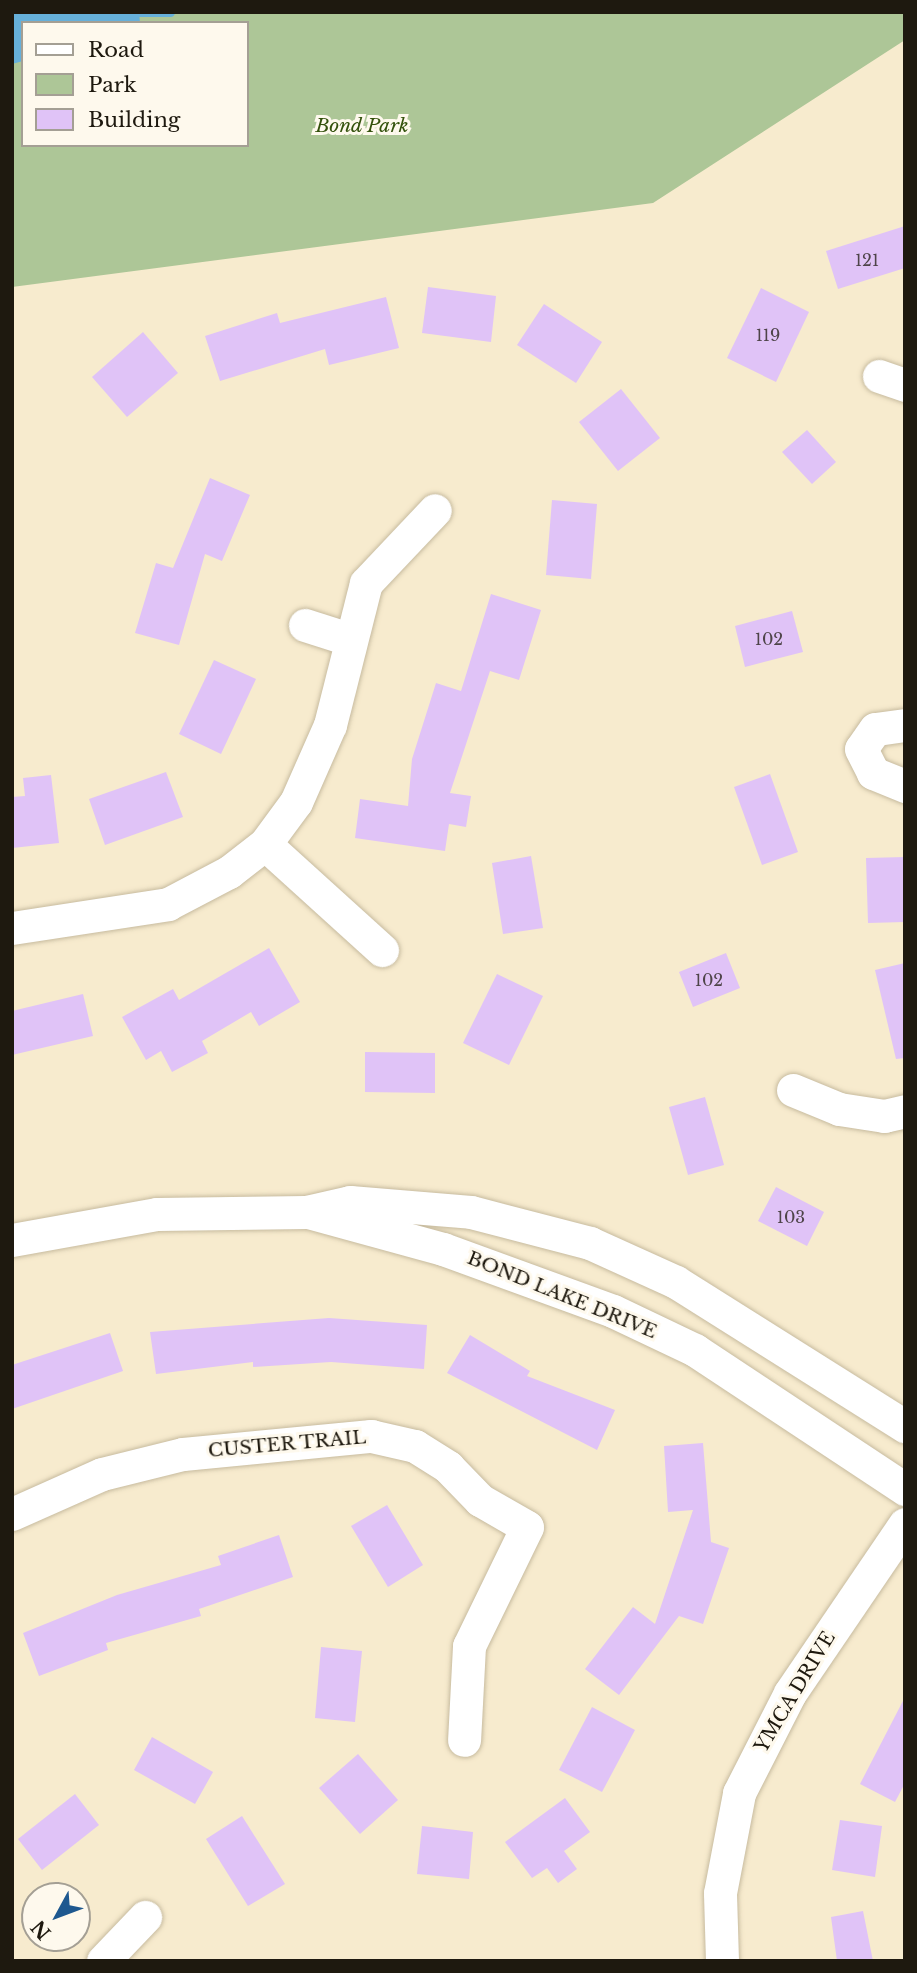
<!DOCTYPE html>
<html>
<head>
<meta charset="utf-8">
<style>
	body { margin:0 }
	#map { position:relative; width:917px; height:1973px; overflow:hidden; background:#f7ebce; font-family:"Libre Baskerville",serif }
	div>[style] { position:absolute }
	.green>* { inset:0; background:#adc697 }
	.water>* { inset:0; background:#66b0da }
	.stream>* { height:9px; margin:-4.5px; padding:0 4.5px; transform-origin:4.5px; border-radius:4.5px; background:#66b0da }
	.building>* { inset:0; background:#e0c3f7 }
	.roads { filter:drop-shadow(0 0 2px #c7bb9f) drop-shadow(0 0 2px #c7bb9f) }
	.street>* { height:33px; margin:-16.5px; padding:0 16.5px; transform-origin:16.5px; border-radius:16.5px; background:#fff }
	span { translate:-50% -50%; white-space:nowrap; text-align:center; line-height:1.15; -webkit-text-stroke:6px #fef9ed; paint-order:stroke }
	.number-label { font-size:16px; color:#4e4449 }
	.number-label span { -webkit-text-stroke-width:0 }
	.park-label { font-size:19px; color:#33510b; font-style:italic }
	.street-label { font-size:19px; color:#1e190f }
	.frame { position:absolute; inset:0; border:14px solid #1e190f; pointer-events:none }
	.legend { position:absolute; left:21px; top:21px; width:228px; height:126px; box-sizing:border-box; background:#fef9ed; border:2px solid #a49f94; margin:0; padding:9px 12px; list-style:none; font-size:21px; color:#1e190f }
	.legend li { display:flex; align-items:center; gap:14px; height:35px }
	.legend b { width:35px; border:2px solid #a49f94 }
	.north { position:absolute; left:21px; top:1882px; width:70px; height:70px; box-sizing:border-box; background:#fef9ed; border:2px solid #a49f94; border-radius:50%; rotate:229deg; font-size:19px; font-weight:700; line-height:28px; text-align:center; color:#1e190f }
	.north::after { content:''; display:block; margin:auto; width:24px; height:32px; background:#1e588f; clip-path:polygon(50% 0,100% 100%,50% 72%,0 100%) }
</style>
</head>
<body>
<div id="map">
	<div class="green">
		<i style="clip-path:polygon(evenodd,12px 12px,905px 12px,905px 40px,653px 203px,12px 287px,12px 12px,23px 23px,247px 23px,247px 145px,23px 145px,23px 23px)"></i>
	</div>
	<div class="water">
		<i style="clip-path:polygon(12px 12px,139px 12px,140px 23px,23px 23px,23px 61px,12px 64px)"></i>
	</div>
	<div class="stream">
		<i style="left:119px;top:12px;width:51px"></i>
	</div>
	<div class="building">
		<i style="clip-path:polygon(905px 226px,905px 268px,838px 289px,826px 251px)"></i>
		<i style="clip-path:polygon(428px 287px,496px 296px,491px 342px,422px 333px)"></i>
		<i style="clip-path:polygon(761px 288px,809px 312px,776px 382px,727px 358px)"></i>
		<i style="clip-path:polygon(386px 297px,399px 348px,329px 365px,325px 349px,220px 381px,205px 336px,277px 313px,280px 323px)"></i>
		<i style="clip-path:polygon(544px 304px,602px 342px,576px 383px,517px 345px)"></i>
		<i style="clip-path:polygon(143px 332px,178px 373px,127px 417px,92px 377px)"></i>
		<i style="clip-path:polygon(621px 389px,660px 438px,618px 471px,579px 422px)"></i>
		<i style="clip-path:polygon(807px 430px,836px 462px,812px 484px,782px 452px)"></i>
		<i style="clip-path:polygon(210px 478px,250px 495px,222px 561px,205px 554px,179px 645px,135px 633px,156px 563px,173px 568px)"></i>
		<i style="clip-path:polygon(552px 500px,597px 504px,591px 579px,546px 575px)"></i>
		<i style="clip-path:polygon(491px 594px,541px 610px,519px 680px,490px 671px,450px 793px,471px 796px,466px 827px,449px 824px,445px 851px,355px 838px,360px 799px,408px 806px,412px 759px,436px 683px,461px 691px)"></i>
		<i style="clip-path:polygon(792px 611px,803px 652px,745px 667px,735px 626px)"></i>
		<i style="clip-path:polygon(214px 660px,256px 679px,221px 754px,179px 734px)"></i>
		<i style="clip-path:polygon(166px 772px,183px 817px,105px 845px,89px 799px)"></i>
		<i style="clip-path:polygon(770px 774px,798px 852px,762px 865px,734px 787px)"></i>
		<i style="clip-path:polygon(51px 775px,59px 843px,12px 848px,12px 797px,25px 796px,23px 778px)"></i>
		<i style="clip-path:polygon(531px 856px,543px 928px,503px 934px,492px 863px)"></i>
		<i style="clip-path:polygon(905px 857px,905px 922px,868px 923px,866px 858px)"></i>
		<i style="clip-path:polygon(269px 948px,300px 1002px,259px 1026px,251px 1012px,202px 1041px,208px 1053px,172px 1072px,161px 1051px,146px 1060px,122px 1017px,173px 989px,179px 1000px)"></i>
		<i style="clip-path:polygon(726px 953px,740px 988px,693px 1007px,679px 972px)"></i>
		<i style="clip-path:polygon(905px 963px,905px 1058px,896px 1059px,875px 970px)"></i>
		<i style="clip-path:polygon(497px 974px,543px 996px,509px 1065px,463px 1043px)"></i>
		<i style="clip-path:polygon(83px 994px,93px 1036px,12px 1055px,12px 1011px)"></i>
		<i style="clip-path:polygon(365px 1052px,435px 1053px,435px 1093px,365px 1092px)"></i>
		<i style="clip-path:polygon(705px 1097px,724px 1165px,688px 1175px,669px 1107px)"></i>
		<i style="clip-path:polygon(776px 1187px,824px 1212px,807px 1246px,758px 1221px)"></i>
		<i style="clip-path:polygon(329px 1318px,427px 1325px,424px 1369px,331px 1362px,253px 1367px,253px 1362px,156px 1374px,150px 1332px)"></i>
		<i style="clip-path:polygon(110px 1333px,123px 1371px,12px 1409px,12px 1365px)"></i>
		<i style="clip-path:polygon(470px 1335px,530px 1371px,527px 1376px,615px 1410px,597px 1450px,447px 1373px)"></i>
		<i style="clip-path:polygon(703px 1443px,711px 1542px,729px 1548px,703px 1624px,679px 1616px,619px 1695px,585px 1669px,633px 1607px,655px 1624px,693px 1510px,668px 1512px,664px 1446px)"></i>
		<i style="clip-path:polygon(387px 1505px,423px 1565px,388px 1587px,351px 1526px)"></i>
		<i style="clip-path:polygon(279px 1535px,293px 1577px,199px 1609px,201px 1616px,106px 1643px,108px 1650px,39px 1676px,23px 1633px,117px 1595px,221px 1565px,218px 1556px)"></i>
		<i style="clip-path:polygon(321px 1647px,362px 1651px,355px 1722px,315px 1718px)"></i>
		<i style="clip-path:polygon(905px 1697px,905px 1783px,895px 1802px,860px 1784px)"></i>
		<i style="clip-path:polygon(592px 1707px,635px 1730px,602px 1792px,559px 1770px)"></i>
		<i style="clip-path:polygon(152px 1737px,213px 1772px,195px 1804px,134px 1770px)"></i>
		<i style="clip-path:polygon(358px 1754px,398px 1800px,360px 1834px,319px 1788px)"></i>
		<i style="clip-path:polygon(75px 1794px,99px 1825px,42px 1870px,18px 1839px)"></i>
		<i style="clip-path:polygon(565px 1798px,590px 1832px,564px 1851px,577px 1869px,558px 1883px,547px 1868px,532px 1878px,505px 1842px)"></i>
		<i style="clip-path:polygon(242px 1816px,285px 1884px,248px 1906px,206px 1839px)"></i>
		<i style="clip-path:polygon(840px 1820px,882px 1826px,875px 1877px,832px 1870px)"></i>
		<i style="clip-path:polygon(422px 1826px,473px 1832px,469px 1879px,417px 1874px)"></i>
		<i style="clip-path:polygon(863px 1911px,873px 1961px,837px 1961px,831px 1917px)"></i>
	</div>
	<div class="roads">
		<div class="street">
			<i style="left:879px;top:376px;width:28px;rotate:19deg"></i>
			<i style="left:305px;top:625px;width:46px;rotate:17.7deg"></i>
			<i style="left:905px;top:725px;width:30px;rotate:172deg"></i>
			<i style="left:875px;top:729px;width:24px;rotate:125deg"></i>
			<i style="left:861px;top:749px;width:27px;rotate:63deg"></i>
			<i style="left:873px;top:773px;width:35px;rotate:22deg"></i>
			<i style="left:265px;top:844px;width:158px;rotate:42.2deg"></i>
			<i style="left:12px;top:928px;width:158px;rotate:-8.7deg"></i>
			<i style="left:168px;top:904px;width:69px;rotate:-27.7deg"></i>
			<i style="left:229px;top:872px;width:46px;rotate:-37.9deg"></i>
			<i style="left:265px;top:844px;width:52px;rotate:-53.6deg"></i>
			<i style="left:296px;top:802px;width:84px;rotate:-66.2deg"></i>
			<i style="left:330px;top:725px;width:146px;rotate:-75.8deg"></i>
			<i style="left:366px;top:583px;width:100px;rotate:-46.6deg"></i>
			<i style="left:793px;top:1090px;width:50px;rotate:22.4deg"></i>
			<i style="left:839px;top:1109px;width:46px;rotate:8.8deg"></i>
			<i style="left:884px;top:1116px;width:22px;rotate:-13deg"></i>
			<i style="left:308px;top:1212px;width:140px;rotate:15.3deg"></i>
			<i style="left:443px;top:1249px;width:181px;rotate:20deg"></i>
			<i style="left:613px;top:1311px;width:91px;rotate:25.4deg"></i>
			<i style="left:695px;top:1350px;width:252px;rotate:33.5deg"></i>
			<i style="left:12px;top:1240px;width:147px;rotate:-10.2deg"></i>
			<i style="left:157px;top:1214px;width:149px;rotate:-0.8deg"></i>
			<i style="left:306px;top:1212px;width:45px;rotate:-12.8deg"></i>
			<i style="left:350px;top:1202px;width:121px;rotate:4.7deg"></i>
			<i style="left:471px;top:1212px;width:123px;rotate:14.6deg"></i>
			<i style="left:590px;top:1243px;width:94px;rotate:24.4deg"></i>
			<i style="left:676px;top:1282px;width:271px;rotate:32.2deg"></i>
			<i style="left:12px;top:1514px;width:98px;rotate:-24deg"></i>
			<i style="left:102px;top:1474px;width:83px;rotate:-13.9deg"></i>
			<i style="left:183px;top:1454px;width:189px;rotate:-5.5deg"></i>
			<i style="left:371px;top:1436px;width:45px;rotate:12.8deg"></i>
			<i style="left:415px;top:1446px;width:39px;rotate:32deg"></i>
			<i style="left:448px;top:1467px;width:46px;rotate:45.9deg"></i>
			<i style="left:480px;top:1500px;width:54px;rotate:29.9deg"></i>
			<i style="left:527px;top:1527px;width:132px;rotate:116deg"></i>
			<i style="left:469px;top:1646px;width:94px;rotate:93deg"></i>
			<i style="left:103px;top:1961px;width:61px;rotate:-46.3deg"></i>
			<i style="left:722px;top:1961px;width:68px;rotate:-91.7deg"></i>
			<i style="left:720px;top:1893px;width:102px;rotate:-79.2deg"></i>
			<i style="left:739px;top:1793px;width:112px;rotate:-63deg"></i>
			<i style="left:790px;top:1693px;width:204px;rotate:-55.8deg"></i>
		</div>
	</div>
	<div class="number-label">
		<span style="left:867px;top:260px">121</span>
		<span style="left:768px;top:335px">119</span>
		<span style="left:769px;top:639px">102</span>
		<span style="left:709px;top:980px">102</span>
		<span style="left:791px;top:1217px">103</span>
	</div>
	<div class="park-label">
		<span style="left:362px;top:126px">Bond Park</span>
	</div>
	<div class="street-label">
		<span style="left:562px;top:1295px;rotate:22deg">BOND LAKE DRIVE</span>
		<span style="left:287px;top:1444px;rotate:-5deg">CUSTER TRAIL</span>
		<span style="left:795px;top:1692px;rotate:-59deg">YMCA DRIVE</span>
	</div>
	<div class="frame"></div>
	<ul class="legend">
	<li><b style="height:9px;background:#fff"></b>Road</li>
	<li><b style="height:19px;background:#adc697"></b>Park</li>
	<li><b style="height:19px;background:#e0c3f7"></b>Building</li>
	</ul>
	<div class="north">N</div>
</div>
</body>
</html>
